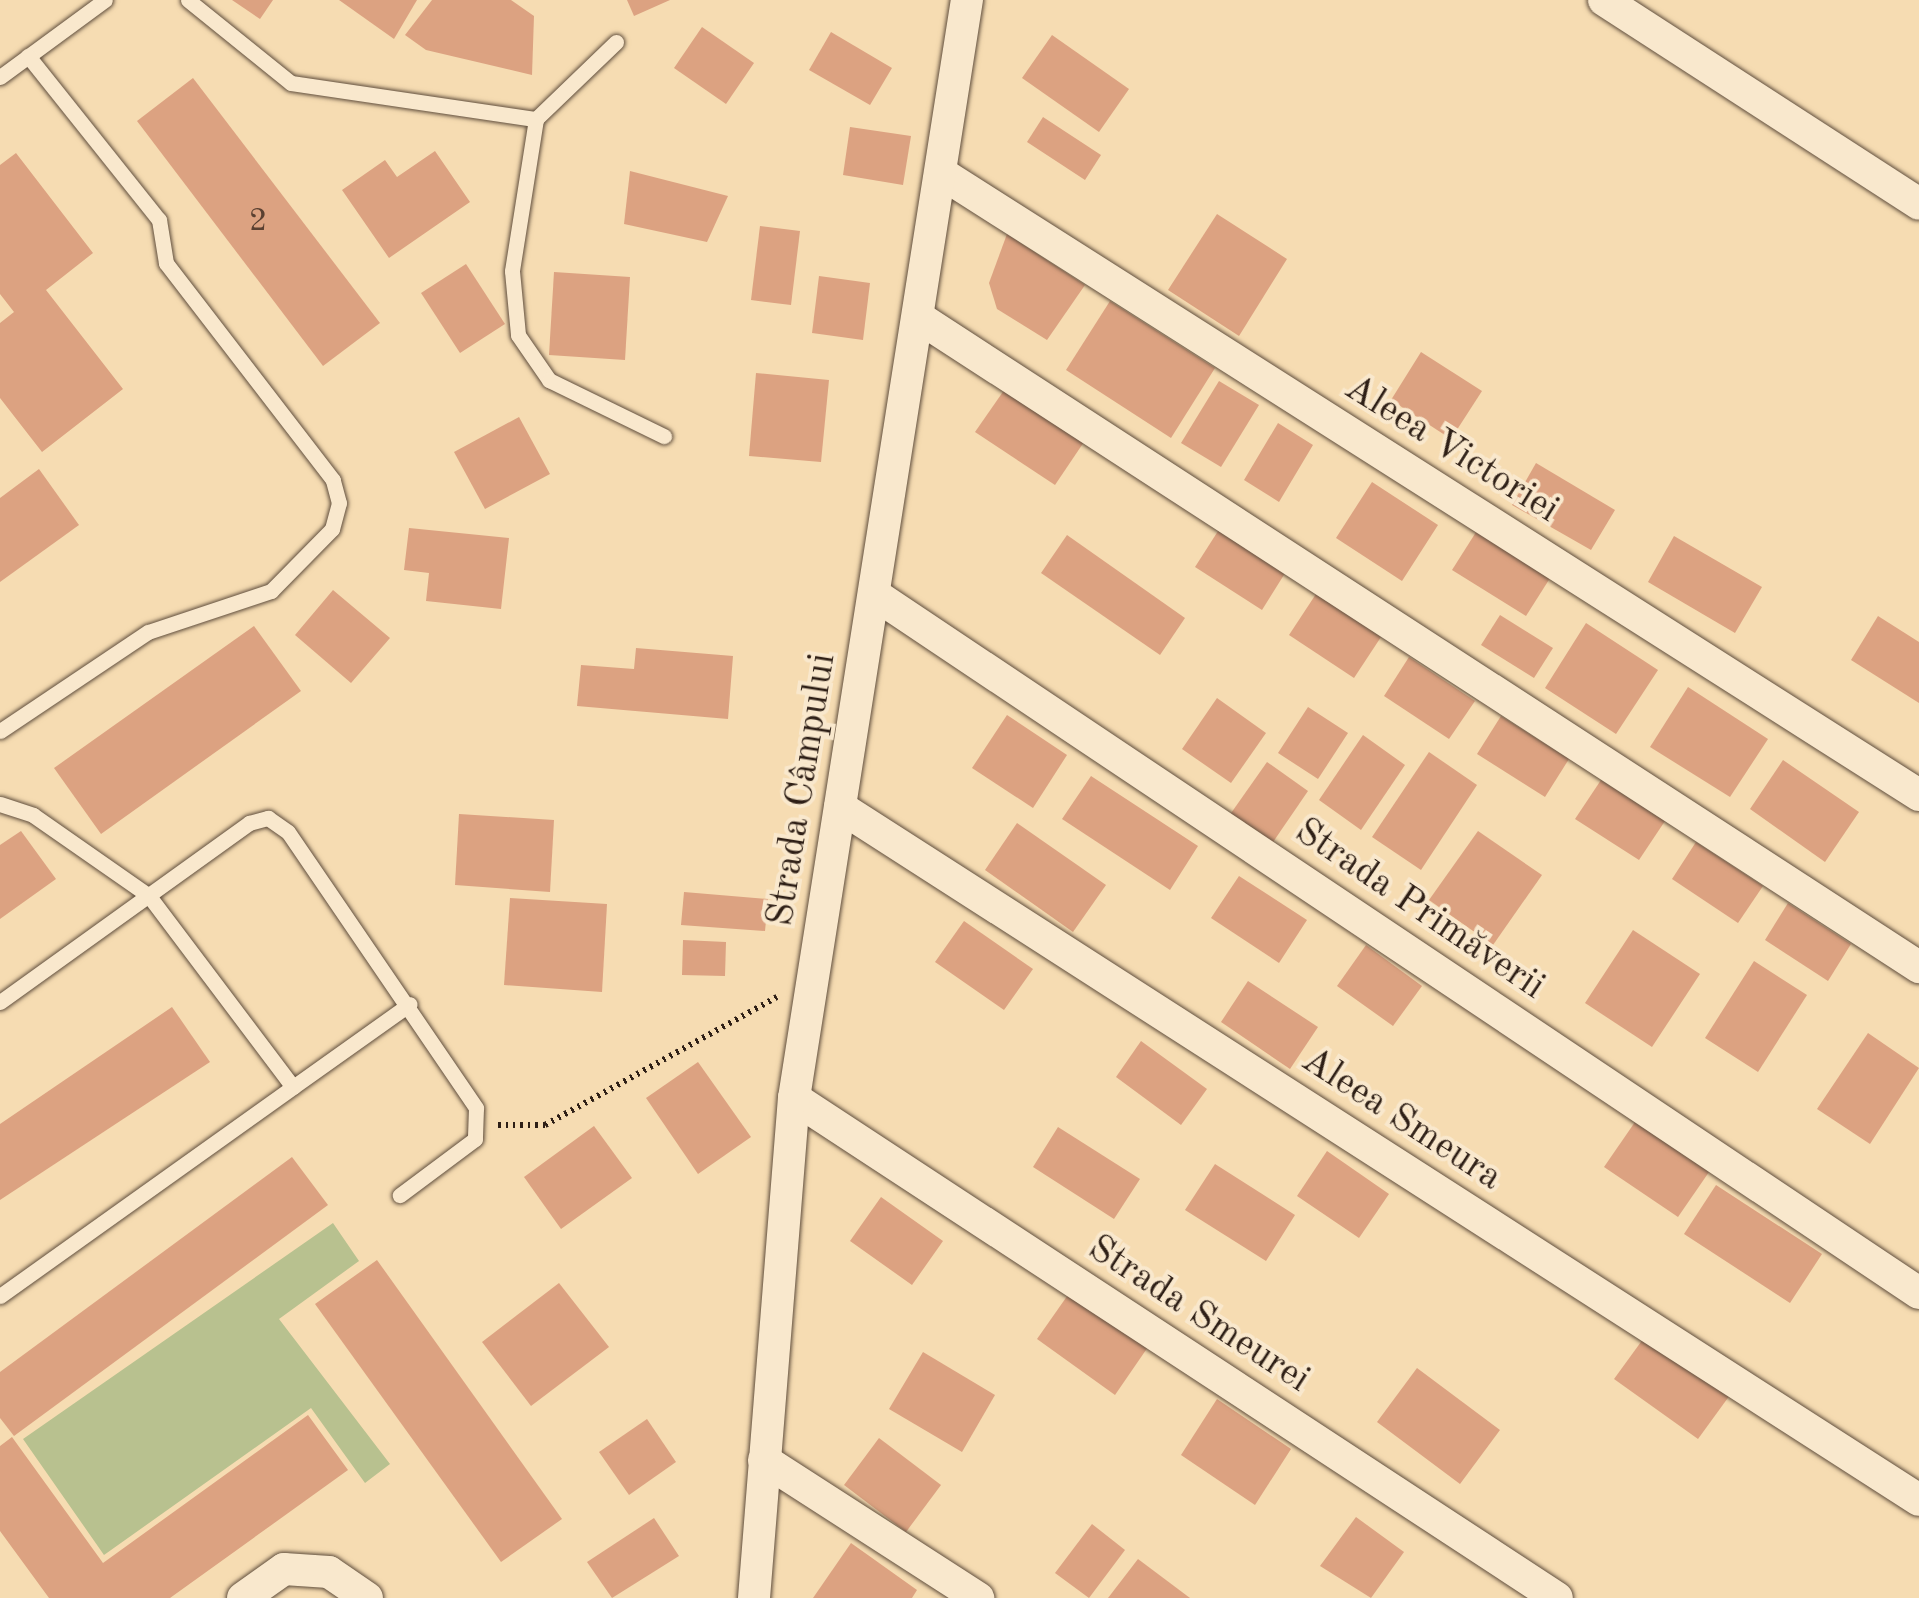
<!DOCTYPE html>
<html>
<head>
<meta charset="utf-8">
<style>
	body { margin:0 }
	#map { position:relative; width:1919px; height:1598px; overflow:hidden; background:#f6dcb2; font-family:"Old Standard TT",serif }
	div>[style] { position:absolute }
	.green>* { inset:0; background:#b8c18f }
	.building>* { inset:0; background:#dca281 }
	.path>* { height:6px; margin-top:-3px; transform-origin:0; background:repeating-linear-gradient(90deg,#2e1f16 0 2.5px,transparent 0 7.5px) }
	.roads { filter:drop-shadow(0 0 2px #604e3d) drop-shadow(0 0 2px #604e3d) }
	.service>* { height:15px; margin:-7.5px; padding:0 7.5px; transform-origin:7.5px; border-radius:7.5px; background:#f9e8cd }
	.minor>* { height:32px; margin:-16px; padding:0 16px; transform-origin:16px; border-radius:16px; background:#f9e8cd }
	span { translate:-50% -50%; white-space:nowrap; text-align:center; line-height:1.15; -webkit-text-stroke:8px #f9e8cd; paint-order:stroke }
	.number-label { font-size:32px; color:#5a4031 }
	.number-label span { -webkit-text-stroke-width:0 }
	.street-label { font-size:38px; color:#2e1f16 }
</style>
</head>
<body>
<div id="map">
	<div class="green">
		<i style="clip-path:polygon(333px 1223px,359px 1261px,279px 1319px,390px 1464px,365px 1483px,311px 1408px,104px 1555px,23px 1439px)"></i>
	</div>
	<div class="building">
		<i style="clip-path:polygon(232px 0,273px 0,260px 19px)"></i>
		<i style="clip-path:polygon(339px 0,417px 0,394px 39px)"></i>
		<i style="clip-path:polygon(432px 0,511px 0,534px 16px,532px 75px,426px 50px,405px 35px)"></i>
		<i style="clip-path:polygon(627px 0,670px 0,634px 16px)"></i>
		<i style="clip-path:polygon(702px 27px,754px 63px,726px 104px,674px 68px)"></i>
		<i style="clip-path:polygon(831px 32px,892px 68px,870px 105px,809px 70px)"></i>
		<i style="clip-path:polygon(1052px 35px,1129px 89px,1099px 132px,1022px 78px)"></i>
		<i style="clip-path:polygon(193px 78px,380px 323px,323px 366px,137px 121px)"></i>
		<i style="clip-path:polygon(1043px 117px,1101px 155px,1085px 180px,1027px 142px)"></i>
		<i style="clip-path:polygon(850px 127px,911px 136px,903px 185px,843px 175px)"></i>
		<i style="clip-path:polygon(435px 151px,470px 202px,389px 258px,342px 190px,385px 160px,397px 177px)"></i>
		<i style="clip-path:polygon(16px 153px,93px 253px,46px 290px,123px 389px,42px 452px,0 398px,0 323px,14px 312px,0 294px,0 165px)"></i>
		<i style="clip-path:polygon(630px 171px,728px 196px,707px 242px,624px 224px)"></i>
		<i style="clip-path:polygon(1217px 214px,1287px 259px,1239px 336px,1168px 290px)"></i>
		<i style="clip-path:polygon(760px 226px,800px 231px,791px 305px,751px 300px)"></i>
		<i style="clip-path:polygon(1007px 234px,1085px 285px,1047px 340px,997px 309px,989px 283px)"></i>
		<i style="clip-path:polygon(466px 264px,505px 324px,460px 353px,421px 293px)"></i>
		<i style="clip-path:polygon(554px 272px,630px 277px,625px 360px,549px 355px)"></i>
		<i style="clip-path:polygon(819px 276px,870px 283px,863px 340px,812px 333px)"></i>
		<i style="clip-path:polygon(1110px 301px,1215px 368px,1171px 438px,1066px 370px)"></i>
		<i style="clip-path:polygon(1421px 352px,1482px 391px,1451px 439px,1391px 400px)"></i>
		<i style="clip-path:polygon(756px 373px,829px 380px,821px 462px,749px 456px)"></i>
		<i style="clip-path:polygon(1219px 381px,1259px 405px,1221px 467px,1181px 443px)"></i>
		<i style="clip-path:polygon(1007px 386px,1086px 439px,1055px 485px,975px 432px)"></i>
		<i style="clip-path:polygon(519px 417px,550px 474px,485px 509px,454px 452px)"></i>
		<i style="clip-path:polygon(1278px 423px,1313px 445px,1279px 502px,1244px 480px)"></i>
		<i style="clip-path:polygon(1536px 463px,1615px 510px,1591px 550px,1512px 505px)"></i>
		<i style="clip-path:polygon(39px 469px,79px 525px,0 582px,0 498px)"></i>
		<i style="clip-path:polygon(1372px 482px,1438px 525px,1402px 581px,1336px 538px)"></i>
		<i style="clip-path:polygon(409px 528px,509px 538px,501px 609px,426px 601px,429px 573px,404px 570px)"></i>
		<i style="clip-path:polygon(1220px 528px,1287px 570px,1262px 610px,1195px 567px)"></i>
		<i style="clip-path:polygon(1478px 529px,1552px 575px,1526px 616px,1452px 570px)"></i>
		<i style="clip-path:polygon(1067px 535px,1185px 618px,1160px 655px,1041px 573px)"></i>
		<i style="clip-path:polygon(1674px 536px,1762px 587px,1735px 633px,1648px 582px)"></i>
		<i style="clip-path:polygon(333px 590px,390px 638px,351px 683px,295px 635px)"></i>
		<i style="clip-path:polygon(1316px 594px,1381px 637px,1354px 678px,1289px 635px)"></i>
		<i style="clip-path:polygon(1500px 615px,1553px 648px,1534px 678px,1481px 645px)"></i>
		<i style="clip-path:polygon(1878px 616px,1919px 642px,1919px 703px,1851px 660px)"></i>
		<i style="clip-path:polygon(1586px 623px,1658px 670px,1616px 734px,1545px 688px)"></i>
		<i style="clip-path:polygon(254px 626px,301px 691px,101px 834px,54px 768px)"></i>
		<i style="clip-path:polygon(636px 648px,733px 656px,728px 719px,577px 706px,581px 665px,634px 669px)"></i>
		<i style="clip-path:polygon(1409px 657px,1475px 701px,1449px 739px,1384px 696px)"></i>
		<i style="clip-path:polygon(1688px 687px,1768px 739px,1730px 797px,1650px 747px)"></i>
		<i style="clip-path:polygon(1217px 698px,1266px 733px,1231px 783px,1182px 749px)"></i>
		<i style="clip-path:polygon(1308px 707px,1348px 733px,1318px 779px,1278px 753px)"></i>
		<i style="clip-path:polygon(1007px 715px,1067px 755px,1033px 808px,972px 768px)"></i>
		<i style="clip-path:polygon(1501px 716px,1569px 759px,1545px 797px,1477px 754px)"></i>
		<i style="clip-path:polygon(1363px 735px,1405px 765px,1361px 830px,1319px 800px)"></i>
		<i style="clip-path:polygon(1429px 752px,1477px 785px,1421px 870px,1372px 837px)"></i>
		<i style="clip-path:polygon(1783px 760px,1859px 812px,1825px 862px,1750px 809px)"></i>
		<i style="clip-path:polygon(1267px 762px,1308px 791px,1271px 845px,1229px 816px)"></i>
		<i style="clip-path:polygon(1091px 776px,1198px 846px,1170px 890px,1062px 819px)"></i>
		<i style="clip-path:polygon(1601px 780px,1665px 821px,1639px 860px,1575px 819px)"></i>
		<i style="clip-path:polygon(459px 814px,554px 820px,550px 892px,455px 885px)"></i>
		<i style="clip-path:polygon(1017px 823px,1106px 885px,1073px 932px,985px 870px)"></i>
		<i style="clip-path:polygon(21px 831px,56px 879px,0 919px,0 845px)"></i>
		<i style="clip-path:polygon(1478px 831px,1542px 875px,1493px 945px,1429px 900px)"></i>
		<i style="clip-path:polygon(1696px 842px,1763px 886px,1738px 923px,1672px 879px)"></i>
		<i style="clip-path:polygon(1239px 876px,1307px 920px,1279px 963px,1211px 918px)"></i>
		<i style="clip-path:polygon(684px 892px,768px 899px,765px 931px,681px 925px)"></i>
		<i style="clip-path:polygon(510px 898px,607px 904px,602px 992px,504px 985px)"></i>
		<i style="clip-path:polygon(1788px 903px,1851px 944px,1828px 981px,1765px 940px)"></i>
		<i style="clip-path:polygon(964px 921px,1033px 969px,1004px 1010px,935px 962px)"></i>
		<i style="clip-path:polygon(1633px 930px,1700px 974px,1652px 1047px,1585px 1003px)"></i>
		<i style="clip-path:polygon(683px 940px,726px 942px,725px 976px,682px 975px)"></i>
		<i style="clip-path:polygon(1366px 945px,1422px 986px,1393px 1026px,1337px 986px)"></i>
		<i style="clip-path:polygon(1754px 961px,1807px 995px,1758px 1072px,1705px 1038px)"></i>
		<i style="clip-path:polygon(1248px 981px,1318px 1027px,1290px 1069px,1221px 1022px)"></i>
		<i style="clip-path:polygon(172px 1007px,210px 1062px,0 1200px,0 1124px)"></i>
		<i style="clip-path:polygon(1868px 1033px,1919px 1068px,1870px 1144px,1817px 1109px)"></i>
		<i style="clip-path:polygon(1141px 1041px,1207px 1089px,1181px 1125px,1116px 1077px)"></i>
		<i style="clip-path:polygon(698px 1062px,751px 1137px,698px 1174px,646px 1098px)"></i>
		<i style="clip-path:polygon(1635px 1122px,1709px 1172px,1678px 1217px,1604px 1167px)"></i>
		<i style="clip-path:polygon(594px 1126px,632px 1178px,561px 1229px,524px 1177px)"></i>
		<i style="clip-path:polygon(1058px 1127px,1140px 1179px,1114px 1219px,1033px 1167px)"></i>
		<i style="clip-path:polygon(1327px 1151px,1389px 1194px,1359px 1238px,1297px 1196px)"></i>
		<i style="clip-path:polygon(292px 1157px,328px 1205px,14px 1436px,0 1418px,0 1372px)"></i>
		<i style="clip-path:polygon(1215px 1164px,1295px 1215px,1266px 1261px,1185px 1210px)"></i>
		<i style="clip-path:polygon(1716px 1185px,1822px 1254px,1790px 1303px,1684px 1234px)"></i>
		<i style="clip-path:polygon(881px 1197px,943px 1241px,912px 1285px,850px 1241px)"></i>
		<i style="clip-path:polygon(377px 1260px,562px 1519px,501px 1562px,315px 1304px)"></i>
		<i style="clip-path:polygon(559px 1283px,609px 1347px,531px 1406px,482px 1342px)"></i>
		<i style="clip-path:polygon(1070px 1292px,1148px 1347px,1115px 1395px,1037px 1339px)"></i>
		<i style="clip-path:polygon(1646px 1335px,1730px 1395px,1698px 1439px,1614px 1379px)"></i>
		<i style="clip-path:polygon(923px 1352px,995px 1395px,962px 1452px,889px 1409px)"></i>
		<i style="clip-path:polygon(1417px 1368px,1500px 1430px,1460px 1484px,1377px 1422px)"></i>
		<i style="clip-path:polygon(1217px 1399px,1291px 1449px,1255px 1505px,1181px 1455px)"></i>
		<i style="clip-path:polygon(308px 1415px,348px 1470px,170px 1598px,49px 1598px,0 1531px,0 1446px,12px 1437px,103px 1563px)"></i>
		<i style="clip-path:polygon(647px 1419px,676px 1462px,629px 1495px,599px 1452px)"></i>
		<i style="clip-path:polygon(879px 1438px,941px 1485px,906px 1532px,844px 1485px)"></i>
		<i style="clip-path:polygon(1356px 1517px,1404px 1552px,1371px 1598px,1320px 1566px)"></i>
		<i style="clip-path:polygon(654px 1518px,679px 1556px,612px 1598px,587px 1562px)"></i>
		<i style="clip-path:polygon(1092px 1524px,1125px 1550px,1089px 1598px,1055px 1573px)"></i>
		<i style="clip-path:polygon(851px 1543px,917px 1590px,912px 1598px,813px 1598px)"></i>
		<i style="clip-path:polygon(1138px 1559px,1190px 1598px,1108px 1598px)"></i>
	</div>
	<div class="path">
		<i style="left:498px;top:1125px;width:47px"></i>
		<i style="left:545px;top:1125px;width:265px;rotate:-28.9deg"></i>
	</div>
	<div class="roads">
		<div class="service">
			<i style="left:188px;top:0;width:132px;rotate:38.9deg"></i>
			<i style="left:291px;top:83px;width:248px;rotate:8.4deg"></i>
			<i style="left:616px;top:42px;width:111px;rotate:136.1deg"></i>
			<i style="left:536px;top:119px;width:154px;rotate:99deg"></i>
			<i style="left:512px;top:271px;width:64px;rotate:84.6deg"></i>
			<i style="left:518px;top:335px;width:55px;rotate:55.4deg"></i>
			<i style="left:549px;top:380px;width:128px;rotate:26deg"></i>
			<i style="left:0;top:77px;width:130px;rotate:-36.3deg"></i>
			<i style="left:0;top:731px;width:178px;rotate:-33.8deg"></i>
			<i style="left:148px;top:632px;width:130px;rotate:-18.4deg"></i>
			<i style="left:271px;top:591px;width:87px;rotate:-45.5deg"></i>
			<i style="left:332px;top:529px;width:27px;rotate:-75deg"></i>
			<i style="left:339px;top:503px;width:24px;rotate:-105deg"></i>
			<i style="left:333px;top:480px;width:274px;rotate:-127.6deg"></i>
			<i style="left:166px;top:263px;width:44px;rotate:-99.2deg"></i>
			<i style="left:159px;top:220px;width:210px;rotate:-128.6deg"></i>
			<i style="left:0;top:804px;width:35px;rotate:18deg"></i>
			<i style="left:33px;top:815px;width:141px;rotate:34.9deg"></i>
			<i style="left:149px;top:896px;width:239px;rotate:53deg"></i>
			<i style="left:293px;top:1087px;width:360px;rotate:144.5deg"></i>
			<i style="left:0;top:1002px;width:307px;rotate:-35.7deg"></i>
			<i style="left:249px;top:823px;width:20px;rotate:-15deg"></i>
			<i style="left:268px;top:818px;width:24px;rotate:35deg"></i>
			<i style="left:288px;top:832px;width:334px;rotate:55.7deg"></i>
			<i style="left:476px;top:1108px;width:31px;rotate:92deg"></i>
			<i style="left:475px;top:1139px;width:94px;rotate:143.3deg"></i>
			<i style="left:293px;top:1087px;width:143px;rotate:-35.4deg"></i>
		</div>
		<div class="minor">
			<i style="left:1604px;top:0;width:375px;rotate:32.9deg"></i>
			<i style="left:941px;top:173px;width:1159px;rotate:32.46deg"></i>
			<i style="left:918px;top:317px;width:1194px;rotate:33deg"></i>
			<i style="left:874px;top:594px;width:1257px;rotate:33.78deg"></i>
			<i style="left:840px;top:807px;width:1282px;rotate:32.71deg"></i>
			<i style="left:794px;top:1098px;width:912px;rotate:33.24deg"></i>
			<i style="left:764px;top:1460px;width:255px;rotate:32.8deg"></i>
			<i style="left:243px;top:1598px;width:50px;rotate:-35.3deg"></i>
			<i style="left:284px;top:1569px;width:45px;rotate:3.8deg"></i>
			<i style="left:329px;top:1572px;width:46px;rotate:34.4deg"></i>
			<i style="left:754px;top:1598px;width:502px;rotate:-85.43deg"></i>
			<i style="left:794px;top:1098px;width:1112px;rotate:-81.05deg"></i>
		</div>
	</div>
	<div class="number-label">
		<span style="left:258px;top:222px">2</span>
	</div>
	<div class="street-label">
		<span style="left:1451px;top:450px;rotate:32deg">Aleea Victoriei</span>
		<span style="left:803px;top:790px;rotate:-81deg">Strada Câmpului</span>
		<span style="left:1419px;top:910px;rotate:34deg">Strada Primăverii</span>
		<span style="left:1401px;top:1120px;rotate:33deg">Aleea Smeura</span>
		<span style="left:1198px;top:1315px;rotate:33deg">Strada Smeurei</span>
	</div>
</div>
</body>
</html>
